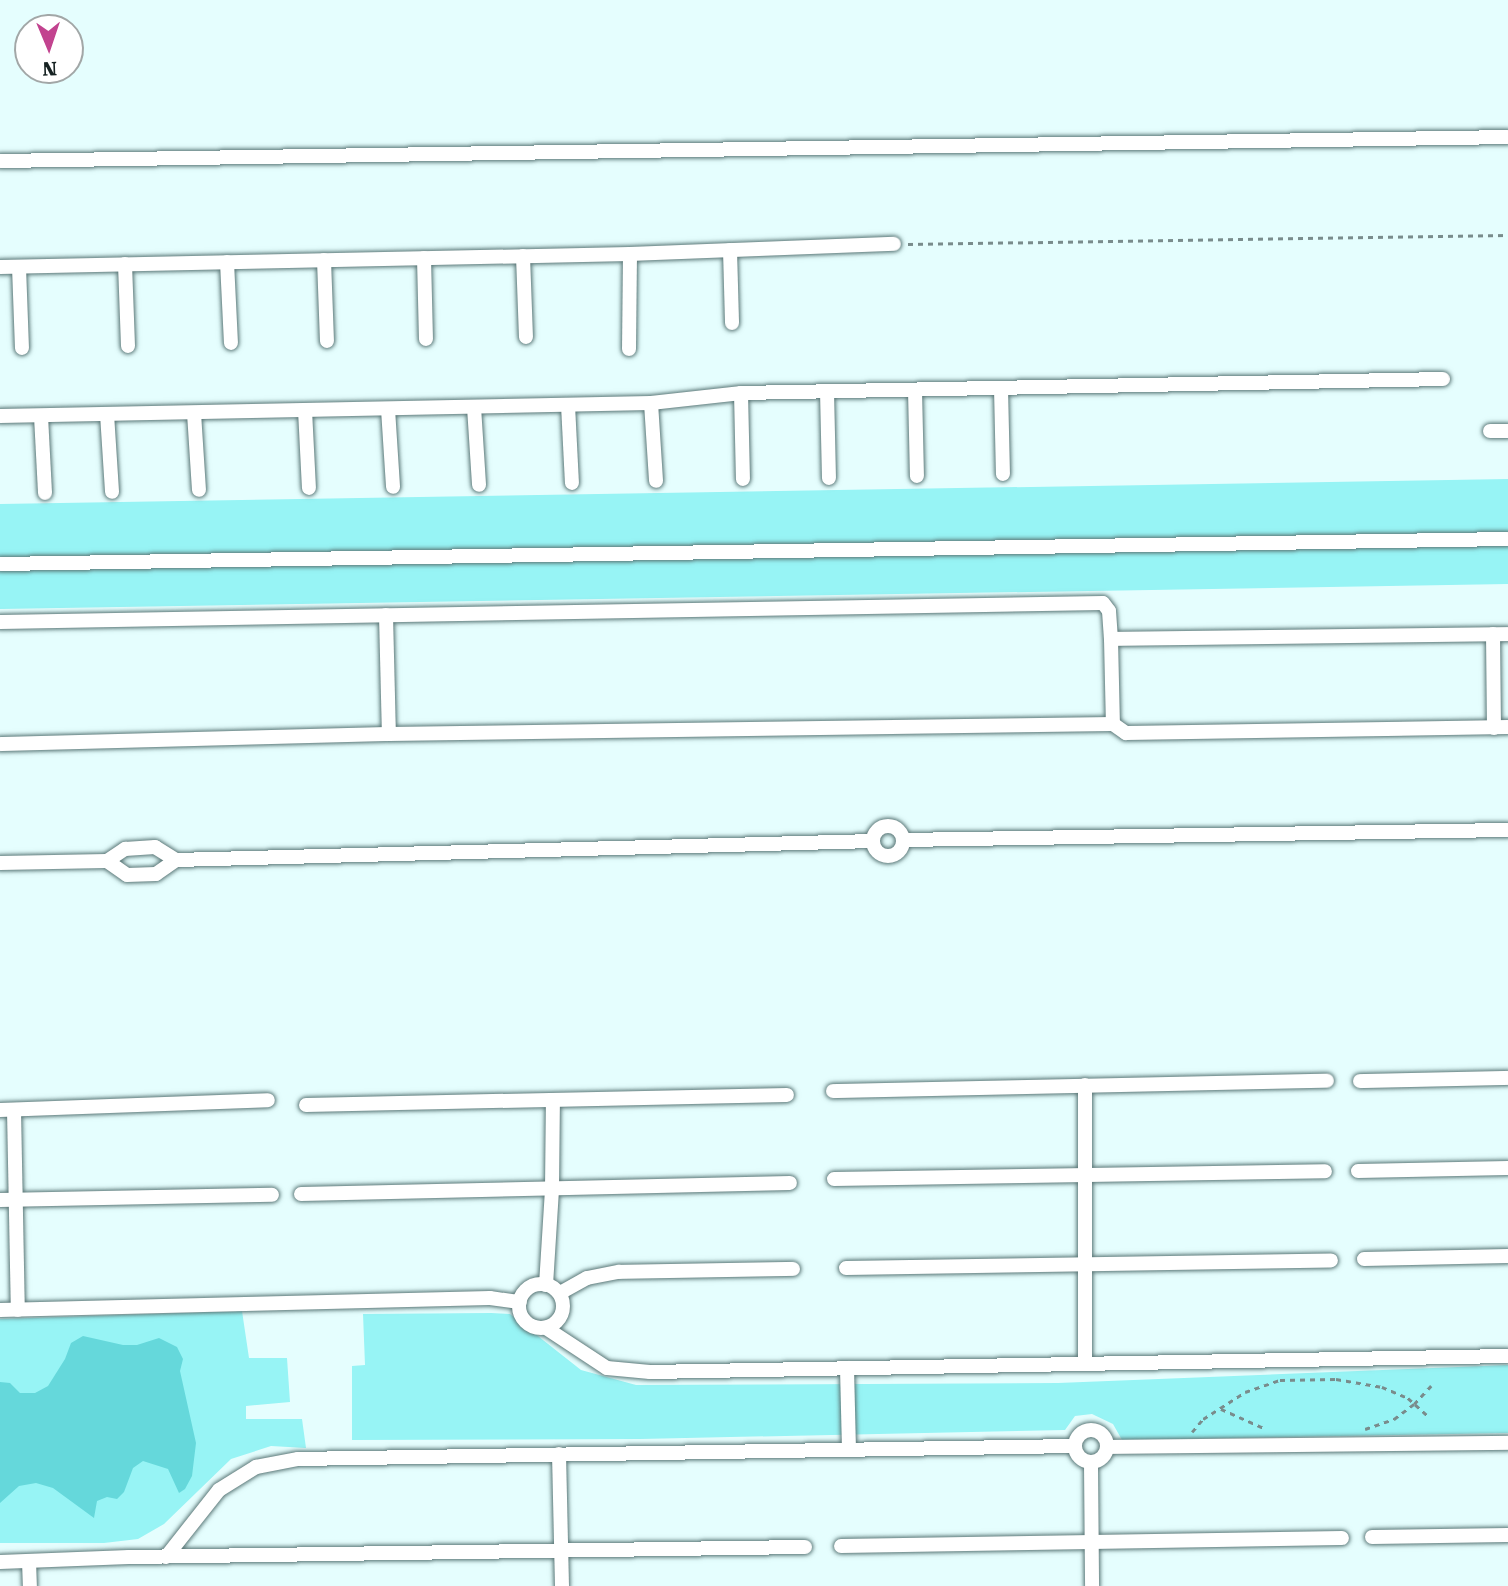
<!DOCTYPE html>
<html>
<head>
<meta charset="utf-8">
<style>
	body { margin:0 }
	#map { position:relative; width:1508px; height:1586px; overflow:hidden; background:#e5fefe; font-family:"Roboto Serif",serif }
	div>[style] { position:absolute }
	.green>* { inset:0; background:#97f4f5 }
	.water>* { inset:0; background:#65d8db }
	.path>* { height:2.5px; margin-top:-1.25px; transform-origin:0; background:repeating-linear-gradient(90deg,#798c8c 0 5px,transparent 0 10px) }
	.roads { filter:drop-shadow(0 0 2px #5b7878) drop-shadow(0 0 2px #5b7878) }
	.minor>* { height:14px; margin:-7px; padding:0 7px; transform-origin:7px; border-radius:7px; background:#fff }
	.minor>.ring { margin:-7px; padding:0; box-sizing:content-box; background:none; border:14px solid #fff; border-radius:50% }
	span { translate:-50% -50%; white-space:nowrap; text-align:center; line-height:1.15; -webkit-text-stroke:5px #fff; paint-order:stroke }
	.north { position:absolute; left:14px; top:14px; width:70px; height:70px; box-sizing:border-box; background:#fff; border:2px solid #a2a7a7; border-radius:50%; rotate:178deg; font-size:19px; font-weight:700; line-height:28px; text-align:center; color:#162222 }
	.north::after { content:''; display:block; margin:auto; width:24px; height:32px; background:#c2438f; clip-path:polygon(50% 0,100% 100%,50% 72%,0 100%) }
</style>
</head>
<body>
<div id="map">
	<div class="green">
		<i style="clip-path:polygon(1508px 479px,1508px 584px,0 609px,0 504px)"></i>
		<i style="clip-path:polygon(242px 1311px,249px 1358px,287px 1358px,290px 1402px,246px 1406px,246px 1419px,302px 1419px,306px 1448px,271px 1446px,231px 1459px,164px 1524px,138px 1539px,104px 1543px,0 1543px,0 1319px)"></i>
		<i style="clip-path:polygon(491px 1313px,510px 1314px,581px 1370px,636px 1385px,1058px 1383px,1508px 1365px,1508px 1433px,1122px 1440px,1113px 1424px,1092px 1414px,1075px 1416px,1065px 1430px,640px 1439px,352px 1440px,352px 1366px,365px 1365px,363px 1314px)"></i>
	</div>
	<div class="water">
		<i style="clip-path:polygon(83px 1336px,123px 1345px,137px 1345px,159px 1338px,177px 1347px,183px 1359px,180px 1371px,196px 1443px,192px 1476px,185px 1489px,179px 1493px,168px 1469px,143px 1461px,133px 1468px,124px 1492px,117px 1499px,107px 1497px,97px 1501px,94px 1518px,53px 1488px,36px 1483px,19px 1486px,0 1503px,0 1382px,10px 1383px,20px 1393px,35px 1393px,48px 1386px,65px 1359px,71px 1343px)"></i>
	</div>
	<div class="path">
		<i style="left:908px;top:244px;width:600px;rotate:-0.86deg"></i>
		<i style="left:1221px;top:1409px;width:49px;rotate:24deg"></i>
		<i style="left:1365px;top:1429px;width:31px;rotate:-19deg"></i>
		<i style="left:1394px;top:1419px;width:25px;rotate:-37deg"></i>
		<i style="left:1414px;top:1404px;width:25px;rotate:-47deg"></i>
		<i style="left:1192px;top:1432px;width:17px;rotate:-50deg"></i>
		<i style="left:1203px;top:1419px;width:50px;rotate:-32.7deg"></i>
		<i style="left:1245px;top:1392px;width:37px;rotate:-19deg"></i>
		<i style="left:1280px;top:1380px;width:56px;rotate:-1deg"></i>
		<i style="left:1336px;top:1379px;width:47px;rotate:9.9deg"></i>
		<i style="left:1382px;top:1387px;width:28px;rotate:23deg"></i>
		<i style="left:1408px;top:1398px;width:28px;rotate:42deg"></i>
	</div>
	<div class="roads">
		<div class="minor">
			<i style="left:0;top:161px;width:1508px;rotate:-0.91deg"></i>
			<i style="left:730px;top:250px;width:73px;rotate:88.4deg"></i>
			<i style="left:523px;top:256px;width:81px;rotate:87.9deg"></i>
			<i style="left:424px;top:258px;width:81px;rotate:88.6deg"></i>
			<i style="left:324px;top:260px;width:81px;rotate:87.9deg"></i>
			<i style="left:227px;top:262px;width:81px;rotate:87.2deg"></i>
			<i style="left:125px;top:264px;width:82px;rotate:87.9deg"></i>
			<i style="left:0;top:267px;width:630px;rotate:-1.18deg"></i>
			<i style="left:630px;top:254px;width:264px;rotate:-2.2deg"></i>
			<i style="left:19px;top:267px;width:81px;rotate:87.9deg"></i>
			<i style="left:629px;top:349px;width:95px;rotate:-89.4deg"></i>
			<i style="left:1001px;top:388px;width:86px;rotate:88.7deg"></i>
			<i style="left:915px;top:390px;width:86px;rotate:88.7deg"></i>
			<i style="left:827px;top:391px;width:87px;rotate:88.7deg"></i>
			<i style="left:741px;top:393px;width:86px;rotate:88.7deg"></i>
			<i style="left:651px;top:403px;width:78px;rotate:86.3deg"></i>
			<i style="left:568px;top:405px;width:78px;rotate:87.1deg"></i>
			<i style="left:474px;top:407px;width:78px;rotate:86.3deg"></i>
			<i style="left:388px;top:409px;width:78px;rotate:86.3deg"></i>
			<i style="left:305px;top:410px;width:78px;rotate:87.1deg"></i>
			<i style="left:194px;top:413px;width:77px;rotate:86.3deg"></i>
			<i style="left:107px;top:414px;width:78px;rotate:86.3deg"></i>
			<i style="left:0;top:416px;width:651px;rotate:-1.14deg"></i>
			<i style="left:651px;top:403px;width:91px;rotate:-6.3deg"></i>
			<i style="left:741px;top:393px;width:702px;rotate:-1.14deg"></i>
			<i style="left:41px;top:416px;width:77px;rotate:87deg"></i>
			<i style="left:1490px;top:431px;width:18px"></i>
			<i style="left:0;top:564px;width:1508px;rotate:-0.95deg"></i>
			<i style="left:386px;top:615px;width:119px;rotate:88.6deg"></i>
			<i style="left:0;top:622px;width:1103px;rotate:-0.99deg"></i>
			<i style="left:1103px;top:603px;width:10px;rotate:53deg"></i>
			<i style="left:1109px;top:611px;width:28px;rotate:86deg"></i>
			<i style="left:1111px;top:639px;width:85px;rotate:88.7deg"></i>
			<i style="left:1493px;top:634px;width:94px;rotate:89.4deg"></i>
			<i style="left:1111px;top:639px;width:397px;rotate:-0.7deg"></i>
			<i style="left:0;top:744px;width:389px;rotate:-1.5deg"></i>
			<i style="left:389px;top:734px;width:724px;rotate:-0.79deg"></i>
			<i style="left:1113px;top:724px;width:16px;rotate:35deg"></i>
			<i style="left:1126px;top:733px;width:382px;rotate:-0.9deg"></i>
			<i class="ring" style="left:873px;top:826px;width:16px;height:16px"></i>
			<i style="left:903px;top:840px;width:605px;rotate:-0.95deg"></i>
			<i style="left:107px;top:861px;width:24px;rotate:35deg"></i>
			<i style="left:127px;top:875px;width:29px;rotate:-2deg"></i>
			<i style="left:156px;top:874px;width:24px;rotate:-35deg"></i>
			<i style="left:0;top:863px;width:107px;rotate:-1.1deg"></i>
			<i style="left:107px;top:861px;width:22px;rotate:-34deg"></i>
			<i style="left:125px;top:849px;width:30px;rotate:-4deg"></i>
			<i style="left:155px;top:847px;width:25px;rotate:32deg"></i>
			<i style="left:176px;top:860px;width:696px;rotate:-1.56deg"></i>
			<i style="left:1360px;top:1081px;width:148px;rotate:-1.2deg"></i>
			<i style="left:1085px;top:1085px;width:279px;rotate:90deg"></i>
			<i style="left:833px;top:1091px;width:494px;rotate:-1.2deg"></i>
			<i style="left:306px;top:1105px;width:481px;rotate:-1.2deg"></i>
			<i style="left:0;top:1110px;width:268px;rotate:-2.1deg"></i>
			<i style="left:14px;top:1110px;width:200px;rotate:88.9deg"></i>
			<i style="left:1358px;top:1171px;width:150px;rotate:-1.1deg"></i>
			<i style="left:834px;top:1179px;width:491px;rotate:-0.9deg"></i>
			<i style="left:301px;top:1194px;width:489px;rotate:-1.3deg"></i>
			<i style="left:0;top:1200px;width:272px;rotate:-1.1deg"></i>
			<i style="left:1364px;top:1259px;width:144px;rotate:-1.2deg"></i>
			<i style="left:846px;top:1268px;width:485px;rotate:-0.9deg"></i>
			<i class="ring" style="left:519px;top:1284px;width:30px;height:30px"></i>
			<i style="left:546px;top:1285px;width:96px;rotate:-86.4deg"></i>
			<i style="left:552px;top:1189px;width:89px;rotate:-89.4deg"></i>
			<i style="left:560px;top:1293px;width:31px;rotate:-29deg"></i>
			<i style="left:587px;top:1278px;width:33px;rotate:-11deg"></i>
			<i style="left:619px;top:1272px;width:174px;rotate:-1deg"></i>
			<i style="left:0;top:1310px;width:490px;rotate:-1.4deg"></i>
			<i style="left:490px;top:1298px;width:30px;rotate:8deg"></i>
			<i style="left:546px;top:1328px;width:73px;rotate:33.3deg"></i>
			<i style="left:607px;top:1368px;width:43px;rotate:5.3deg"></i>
			<i style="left:650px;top:1372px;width:858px;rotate:-1.07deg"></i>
			<i style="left:847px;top:1368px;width:81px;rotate:88.6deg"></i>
			<i class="ring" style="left:1075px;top:1430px;width:18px;height:18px"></i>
			<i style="left:1109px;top:1447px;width:399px;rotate:-0.6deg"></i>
			<i style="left:559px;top:1454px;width:132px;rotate:88.7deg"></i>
			<i style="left:1091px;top:1464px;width:122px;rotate:89.5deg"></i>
			<i style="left:1372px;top:1537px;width:136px;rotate:-0.8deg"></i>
			<i style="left:841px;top:1546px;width:501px;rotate:-0.91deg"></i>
			<i style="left:166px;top:1557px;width:85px;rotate:-51.7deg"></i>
			<i style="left:219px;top:1490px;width:44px;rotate:-31.9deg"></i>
			<i style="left:256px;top:1467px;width:43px;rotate:-10.8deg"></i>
			<i style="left:298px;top:1459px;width:776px;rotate:-0.96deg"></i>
			<i style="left:29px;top:1561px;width:25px;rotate:88deg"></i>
			<i style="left:0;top:1562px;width:129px;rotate:-2.2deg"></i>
			<i style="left:129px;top:1557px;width:676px;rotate:-0.85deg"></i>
		</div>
	</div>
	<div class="north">N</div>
</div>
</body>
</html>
